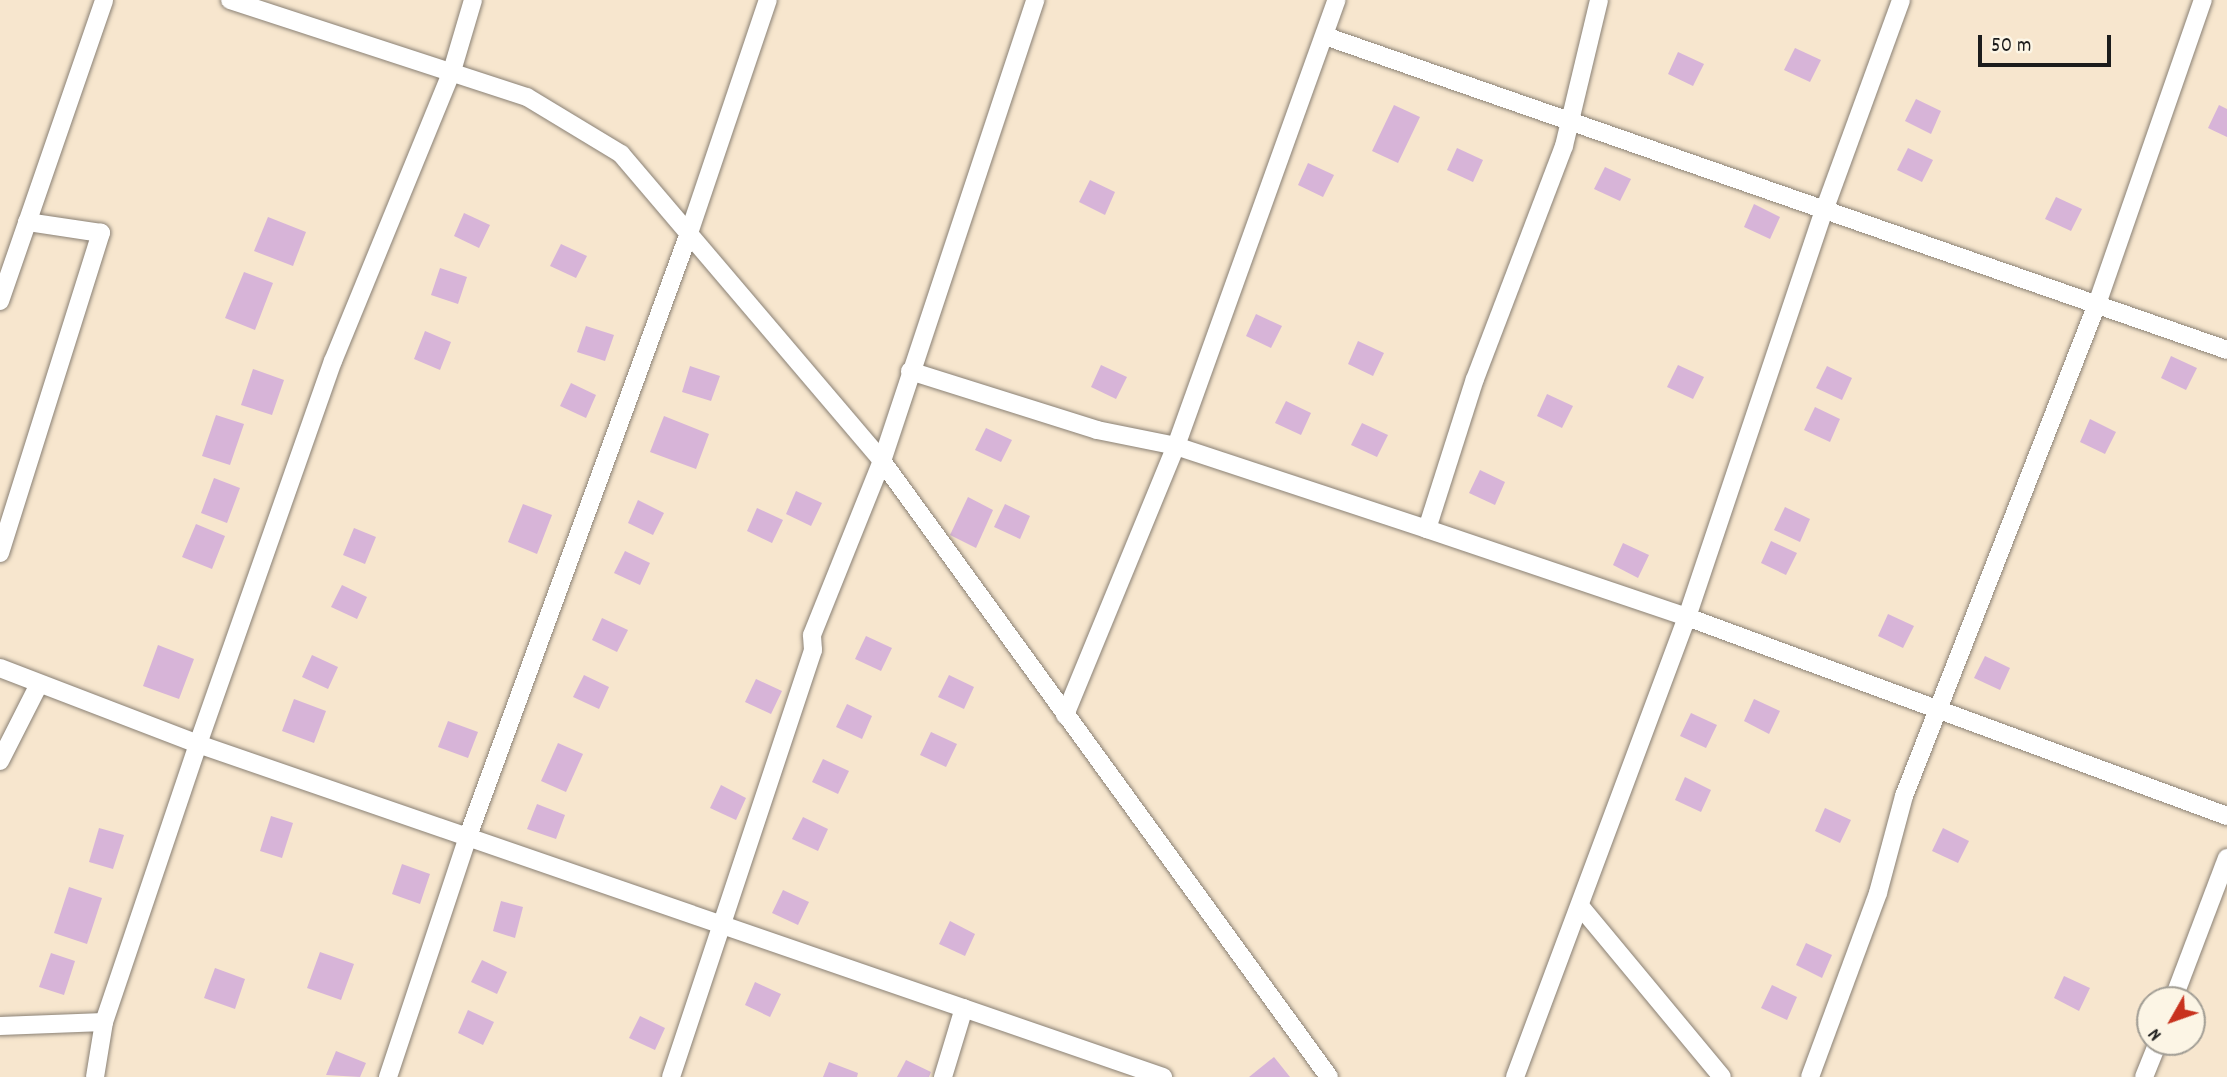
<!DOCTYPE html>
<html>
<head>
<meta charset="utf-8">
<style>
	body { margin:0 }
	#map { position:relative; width:2227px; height:1077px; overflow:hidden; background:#f7e6ce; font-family:Dekko,sans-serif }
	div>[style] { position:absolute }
	.building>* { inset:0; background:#d7b4d8 }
	.roads { filter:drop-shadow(0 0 2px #8a8175) drop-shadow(0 0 2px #8a8175) }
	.minor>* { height:18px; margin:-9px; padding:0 9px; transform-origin:9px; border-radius:9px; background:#fff }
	span { translate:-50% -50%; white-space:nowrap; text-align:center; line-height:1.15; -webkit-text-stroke:6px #fcf5e5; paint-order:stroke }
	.north { position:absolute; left:2136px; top:986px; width:70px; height:70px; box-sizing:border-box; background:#fcf5e5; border:2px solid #a29e95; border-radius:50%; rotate:230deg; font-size:19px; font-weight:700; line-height:28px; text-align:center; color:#1c1c1c }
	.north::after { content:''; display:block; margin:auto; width:24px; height:32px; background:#c8321e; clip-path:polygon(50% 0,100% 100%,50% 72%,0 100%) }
	.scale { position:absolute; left:1978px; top:35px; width:133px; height:32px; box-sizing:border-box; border:4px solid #1c1c1c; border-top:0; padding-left:9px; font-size:21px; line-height:24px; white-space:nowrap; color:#1c1c1c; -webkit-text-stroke:5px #fcf5e5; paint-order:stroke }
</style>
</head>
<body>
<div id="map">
	<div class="building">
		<i style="clip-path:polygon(1795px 48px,1821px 60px,1810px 82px,1784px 70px)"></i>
		<i style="clip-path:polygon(1678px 52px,1704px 64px,1693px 86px,1668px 74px)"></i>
		<i style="clip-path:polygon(1916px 99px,1941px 111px,1931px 134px,1905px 121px)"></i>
		<i style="clip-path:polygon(1394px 105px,1420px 117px,1398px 163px,1372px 151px)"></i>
		<i style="clip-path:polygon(2219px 105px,2227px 109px,2227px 137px,2208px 128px)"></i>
		<i style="clip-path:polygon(1457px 148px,1483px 160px,1473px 182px,1447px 170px)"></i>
		<i style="clip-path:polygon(1908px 148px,1933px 160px,1922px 182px,1897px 170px)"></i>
		<i style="clip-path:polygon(1308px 163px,1334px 175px,1323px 197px,1298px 185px)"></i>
		<i style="clip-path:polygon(1605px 167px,1631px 179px,1620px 201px,1594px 189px)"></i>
		<i style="clip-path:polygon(1090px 180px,1115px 192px,1105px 215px,1079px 202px)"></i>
		<i style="clip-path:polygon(2056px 197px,2082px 209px,2071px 231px,2045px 219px)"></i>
		<i style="clip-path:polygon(1754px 204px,1780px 217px,1770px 239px,1744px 227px)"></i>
		<i style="clip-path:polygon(464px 213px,490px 225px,479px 248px,454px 236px)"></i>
		<i style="clip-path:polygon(268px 217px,306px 232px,293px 266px,254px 251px)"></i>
		<i style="clip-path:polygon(561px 244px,587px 256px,576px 278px,550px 266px)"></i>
		<i style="clip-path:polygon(440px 268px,467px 277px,458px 304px,431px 295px)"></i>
		<i style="clip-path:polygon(244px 272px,273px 283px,255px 330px,225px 318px)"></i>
		<i style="clip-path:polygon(1256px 314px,1282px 326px,1271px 348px,1246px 336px)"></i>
		<i style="clip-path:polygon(586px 326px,614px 335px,605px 361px,577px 352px)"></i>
		<i style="clip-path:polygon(425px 331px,451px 342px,440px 370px,414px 359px)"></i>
		<i style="clip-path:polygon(1358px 341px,1384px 353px,1373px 376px,1348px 364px)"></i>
		<i style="clip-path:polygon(2171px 356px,2197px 368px,2186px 390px,2161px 378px)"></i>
		<i style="clip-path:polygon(1101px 365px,1127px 377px,1116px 399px,1091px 387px)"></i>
		<i style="clip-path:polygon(1678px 365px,1704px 377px,1693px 399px,1667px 387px)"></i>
		<i style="clip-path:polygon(690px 366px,720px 376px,711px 401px,682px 392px)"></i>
		<i style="clip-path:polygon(1827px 366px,1852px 378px,1842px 400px,1816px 388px)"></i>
		<i style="clip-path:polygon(253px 369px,284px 380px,272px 415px,241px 405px)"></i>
		<i style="clip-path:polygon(571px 383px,596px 395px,586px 418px,560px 406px)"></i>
		<i style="clip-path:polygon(1547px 394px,1573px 406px,1562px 428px,1537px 416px)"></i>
		<i style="clip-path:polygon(1286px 401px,1311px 413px,1301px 435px,1275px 423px)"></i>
		<i style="clip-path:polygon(1815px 407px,1840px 419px,1830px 442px,1804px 430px)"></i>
		<i style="clip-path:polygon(216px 415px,244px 424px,230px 465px,202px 456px)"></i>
		<i style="clip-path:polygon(664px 416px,709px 434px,696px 469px,650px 452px)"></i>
		<i style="clip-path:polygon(2090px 419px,2116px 432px,2105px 454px,2080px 442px)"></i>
		<i style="clip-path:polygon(1362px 423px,1388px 435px,1377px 457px,1351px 445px)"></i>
		<i style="clip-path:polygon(986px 428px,1012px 440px,1001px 462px,975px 450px)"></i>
		<i style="clip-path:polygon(1480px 470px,1505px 482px,1495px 505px,1469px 493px)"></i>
		<i style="clip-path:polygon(214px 478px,240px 488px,227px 523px,201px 513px)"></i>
		<i style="clip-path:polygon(796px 491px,822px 503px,811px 526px,786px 514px)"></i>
		<i style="clip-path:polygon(968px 497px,993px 510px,976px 548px,950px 535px)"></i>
		<i style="clip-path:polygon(638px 500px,664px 513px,653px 535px,628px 523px)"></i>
		<i style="clip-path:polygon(523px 504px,552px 515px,537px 554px,508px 542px)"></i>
		<i style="clip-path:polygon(1005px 504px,1030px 516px,1020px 539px,994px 527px)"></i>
		<i style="clip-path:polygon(1785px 507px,1810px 519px,1800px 542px,1774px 530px)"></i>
		<i style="clip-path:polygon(757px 508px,783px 520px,772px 543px,747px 531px)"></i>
		<i style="clip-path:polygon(196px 524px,225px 536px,212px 569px,182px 557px)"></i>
		<i style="clip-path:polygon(354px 528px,376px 537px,365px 564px,343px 555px)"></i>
		<i style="clip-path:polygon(1771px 541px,1797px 553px,1786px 575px,1761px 563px)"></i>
		<i style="clip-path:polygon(1623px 543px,1649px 555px,1638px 578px,1613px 565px)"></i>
		<i style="clip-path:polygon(625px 551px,650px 563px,640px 585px,614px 573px)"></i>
		<i style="clip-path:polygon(342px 585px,367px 597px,357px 619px,331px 607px)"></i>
		<i style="clip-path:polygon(1888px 614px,1914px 626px,1903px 648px,1878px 636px)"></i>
		<i style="clip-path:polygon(602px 618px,628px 630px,617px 652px,592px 640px)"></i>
		<i style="clip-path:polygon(866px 636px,892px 648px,881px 671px,855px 659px)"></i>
		<i style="clip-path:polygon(158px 645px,194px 659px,179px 699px,143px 686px)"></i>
		<i style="clip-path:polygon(312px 655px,338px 667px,328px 689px,302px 677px)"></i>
		<i style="clip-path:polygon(1985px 656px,2010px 668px,2000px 690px,1974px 678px)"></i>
		<i style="clip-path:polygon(584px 675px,609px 687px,599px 709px,573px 697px)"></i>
		<i style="clip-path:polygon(949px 675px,974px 687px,964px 709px,938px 697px)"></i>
		<i style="clip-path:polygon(756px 679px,782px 691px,771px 714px,745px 702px)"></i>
		<i style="clip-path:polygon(294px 699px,326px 711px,314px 743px,282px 731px)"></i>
		<i style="clip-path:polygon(1754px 699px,1780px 711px,1769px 734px,1744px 721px)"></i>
		<i style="clip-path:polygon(847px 704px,872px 716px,862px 739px,836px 727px)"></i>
		<i style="clip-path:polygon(1691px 713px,1717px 725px,1706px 748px,1680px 736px)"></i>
		<i style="clip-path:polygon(448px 721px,478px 732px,468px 758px,438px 747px)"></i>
		<i style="clip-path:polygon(931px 732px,957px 744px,946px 767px,920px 755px)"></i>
		<i style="clip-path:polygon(558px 743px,583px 754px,566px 792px,541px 781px)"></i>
		<i style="clip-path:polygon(823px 759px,849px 771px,838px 794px,812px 782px)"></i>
		<i style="clip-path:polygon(1685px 777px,1711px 790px,1701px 812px,1675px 800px)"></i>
		<i style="clip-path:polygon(721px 785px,746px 798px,736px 820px,710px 808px)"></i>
		<i style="clip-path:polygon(537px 804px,565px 815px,556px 839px,527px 829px)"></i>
		<i style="clip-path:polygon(1825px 808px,1851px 820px,1840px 843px,1815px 831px)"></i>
		<i style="clip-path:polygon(271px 816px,293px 823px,282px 858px,260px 851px)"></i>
		<i style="clip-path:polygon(803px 817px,828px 829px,818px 851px,792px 839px)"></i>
		<i style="clip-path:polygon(99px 828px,124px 835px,113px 869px,89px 862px)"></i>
		<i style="clip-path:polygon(1943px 828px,1969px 841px,1958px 863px,1932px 851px)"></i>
		<i style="clip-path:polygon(402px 864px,430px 874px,420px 904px,392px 894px)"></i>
		<i style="clip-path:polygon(69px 887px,102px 898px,87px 944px,54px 933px)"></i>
		<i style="clip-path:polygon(783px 890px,809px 902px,798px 925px,772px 913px)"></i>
		<i style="clip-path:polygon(501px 901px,523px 907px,515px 938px,493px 931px)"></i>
		<i style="clip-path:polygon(950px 921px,975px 934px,965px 956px,939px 944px)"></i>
		<i style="clip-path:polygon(1806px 943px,1832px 955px,1822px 978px,1796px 965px)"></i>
		<i style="clip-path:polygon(320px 952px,354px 964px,341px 1000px,307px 988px)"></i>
		<i style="clip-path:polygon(51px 953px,75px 961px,64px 995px,39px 987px)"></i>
		<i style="clip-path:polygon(482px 960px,507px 972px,497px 994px,471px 982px)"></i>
		<i style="clip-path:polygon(215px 968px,245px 979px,235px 1009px,204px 998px)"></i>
		<i style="clip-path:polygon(2064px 976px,2090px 988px,2079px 1011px,2054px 998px)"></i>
		<i style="clip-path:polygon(755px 982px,781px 994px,770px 1017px,745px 1005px)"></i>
		<i style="clip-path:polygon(1772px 985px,1797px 997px,1787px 1020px,1761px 1008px)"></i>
		<i style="clip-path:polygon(468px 1010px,494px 1022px,483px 1045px,458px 1033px)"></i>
		<i style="clip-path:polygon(640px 1016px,665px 1028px,655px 1050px,629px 1038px)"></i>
		<i style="clip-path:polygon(336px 1051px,366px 1063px,360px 1077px,326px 1075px)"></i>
		<i style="clip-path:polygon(1274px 1057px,1290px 1077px,1249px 1077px)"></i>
		<i style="clip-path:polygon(906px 1060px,931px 1072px,929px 1077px,897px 1077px)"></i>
		<i style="clip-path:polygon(829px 1062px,858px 1073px,857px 1077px,823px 1077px)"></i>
	</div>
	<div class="roads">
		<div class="minor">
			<i style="left:230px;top:0;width:312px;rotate:18.1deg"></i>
			<i style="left:527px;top:97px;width:110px;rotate:31.2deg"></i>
			<i style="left:621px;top:154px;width:403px;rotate:49.6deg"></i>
			<i style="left:882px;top:461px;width:761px;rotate:54.03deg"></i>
			<i style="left:1325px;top:36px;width:955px;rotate:19.19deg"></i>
			<i style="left:0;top:301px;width:318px;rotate:-70.9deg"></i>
			<i style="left:910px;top:371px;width:196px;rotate:17.5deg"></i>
			<i style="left:1097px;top:430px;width:81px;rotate:11.4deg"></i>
			<i style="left:1176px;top:446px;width:264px;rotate:18.3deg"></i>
			<i style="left:1427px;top:529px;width:274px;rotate:18.7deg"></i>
			<i style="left:1687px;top:617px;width:576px;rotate:20.23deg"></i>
			<i style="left:1427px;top:529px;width:157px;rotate:-72.3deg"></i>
			<i style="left:1475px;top:379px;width:249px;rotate:-69.1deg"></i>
			<i style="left:1564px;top:146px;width:150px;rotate:-76.5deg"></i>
			<i style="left:0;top:553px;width:336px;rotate:-72.5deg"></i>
			<i style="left:101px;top:233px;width:75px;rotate:-171.5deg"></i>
			<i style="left:0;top:668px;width:212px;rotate:21deg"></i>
			<i style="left:198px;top:744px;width:1021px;rotate:19.04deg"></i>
			<i style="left:1065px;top:715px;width:291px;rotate:-67.6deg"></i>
			<i style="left:1176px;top:446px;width:474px;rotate:-70.2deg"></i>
			<i style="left:0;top:761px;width:86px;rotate:-63.1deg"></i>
			<i style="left:1580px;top:906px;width:222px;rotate:50.3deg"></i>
			<i style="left:2173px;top:1000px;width:152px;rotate:-69.2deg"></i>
			<i style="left:0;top:1026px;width:104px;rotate:-2.2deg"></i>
			<i style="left:95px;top:1077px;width:56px;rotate:-80.7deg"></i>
			<i style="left:104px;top:1022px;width:293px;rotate:-71.3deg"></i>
			<i style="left:198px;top:744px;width:406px;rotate:-70.6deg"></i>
			<i style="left:333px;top:361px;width:313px;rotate:-67.7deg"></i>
			<i style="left:452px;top:71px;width:74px;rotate:-73.5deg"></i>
			<i style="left:388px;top:1077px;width:254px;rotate:-71.6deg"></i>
			<i style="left:468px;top:836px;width:642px;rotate:-69.87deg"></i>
			<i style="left:689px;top:233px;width:246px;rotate:-71.3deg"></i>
			<i style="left:671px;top:1077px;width:450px;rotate:-71.6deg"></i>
			<i style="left:813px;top:650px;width:15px;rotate:-94deg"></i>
			<i style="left:812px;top:635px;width:188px;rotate:-68.1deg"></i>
			<i style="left:882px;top:461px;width:486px;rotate:-71.6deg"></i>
			<i style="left:943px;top:1077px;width:72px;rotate:-73.1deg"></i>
			<i style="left:1515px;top:1077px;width:491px;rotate:-69.5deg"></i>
			<i style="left:1687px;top:617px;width:432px;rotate:-71.4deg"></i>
			<i style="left:1825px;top:208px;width:221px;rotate:-69.9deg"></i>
			<i style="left:1810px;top:1077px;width:196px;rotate:-69.7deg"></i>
			<i style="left:1878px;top:893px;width:100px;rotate:-75deg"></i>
			<i style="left:1904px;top:796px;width:529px;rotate:-68.58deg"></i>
			<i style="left:2097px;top:304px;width:322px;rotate:-70.8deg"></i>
			<i style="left:2144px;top:1077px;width:38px;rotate:-68deg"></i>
		</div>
	</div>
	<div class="north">N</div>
	<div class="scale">50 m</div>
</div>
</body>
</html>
